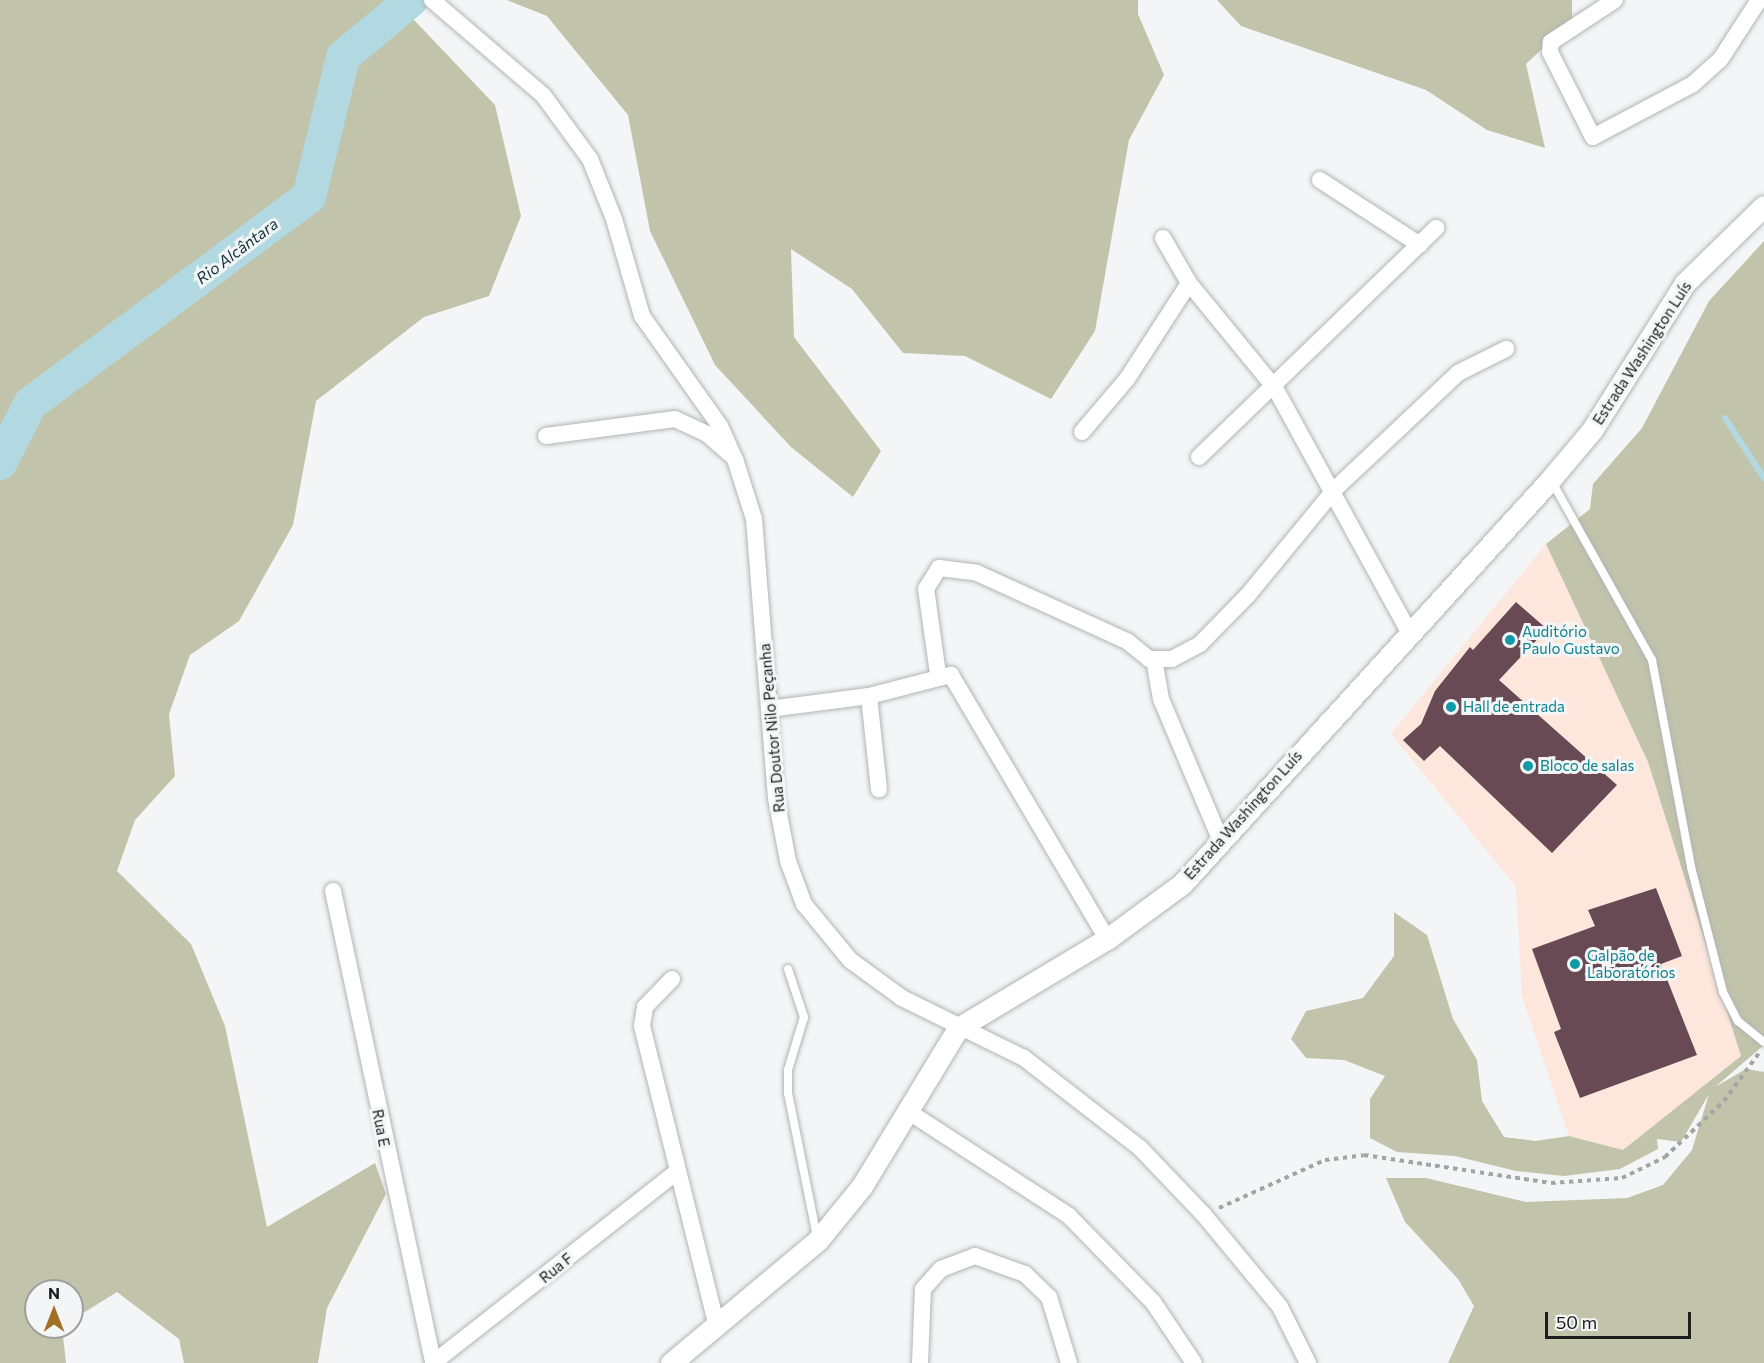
<!DOCTYPE html>
<html>
<head>
<meta charset="utf-8">
<style>
	body { margin:0 }
	#map { position:relative; width:1764px; height:1363px; overflow:hidden; background:#f4f5f6; font-family:Commissioner,sans-serif }
	div>[style] { position:absolute }
	.education>* { inset:0; background:#fde6db }
	.green>* { inset:0; background:#c1c4aa }
	.stream>* { height:6px; margin:-3px; padding:0 3px; transform-origin:3px; border-radius:3px; background:#b2d9e2 }
	.river>* { height:34px; margin:-17px; padding:0 17px; transform-origin:17px; border-radius:17px; background:#b2d9e2 }
	.building>* { inset:0; background:#674a54 }
	.path>* { height:4px; margin-top:-2px; transform-origin:0; background:repeating-linear-gradient(90deg,#a3a4a4 0 4.5px,transparent 0 9px) }
	.roads { filter:drop-shadow(0 0 2px #b3b4b5) drop-shadow(0 0 2px #b3b4b5) }
	.service>* { height:8px; margin:-4px; padding:0 4px; transform-origin:4px; border-radius:4px; background:#fff }
	.minor>* { height:16px; margin:-8px; padding:0 8px; transform-origin:8px; border-radius:8px; background:#fff }
	.tertiary>* { height:21px; margin:-10.5px; padding:0 10.5px; transform-origin:10.5px; border-radius:10.5px; background:#fff }
	.dots>* { width:16px; height:16px; translate:-50% -50%; box-sizing:border-box; border:3px solid #f4f5f6; border-radius:50% }
	span { translate:-50% -50%; white-space:nowrap; text-align:center; line-height:1.15; -webkit-text-stroke:6px #f4f5f6; paint-order:stroke }
	.street-label { font-size:15px; color:#1c1d1d }
	.culture-label { font-size:15px; color:#0d838f }
	.left { translate:0 -50%; text-align:left }
	.water-label { font-size:16px; color:#0e333a; font-style:italic }
	.north { position:absolute; left:24px; top:1279px; width:60px; height:60px; box-sizing:border-box; background:#f4f5f6; border:2px solid #9e9f9f; border-radius:50%; rotate:0deg; font-size:16px; font-weight:700; line-height:24px; text-align:center; color:#1c1d1d }
	.north::after { content:''; display:block; margin:auto; width:21px; height:27px; background:#a16f25; clip-path:polygon(50% 0,100% 100%,50% 72%,0 100%) }
	.scale { position:absolute; left:1545px; top:1312px; width:146px; height:27px; box-sizing:border-box; border:3px solid #1c1d1d; border-top:0; padding-left:8px; font-size:18px; line-height:21px; white-space:nowrap; color:#1c1d1d; -webkit-text-stroke:4px #f4f5f6; paint-order:stroke }
</style>
</head>
<body>
<div id="map">
	<div class="education">
		<i style="clip-path:polygon(1546px 544px,1648px 762px,1741px 1056px,1623px 1150px,1569px 1136px,1522px 996px,1516px 887px,1391px 734px)"></i>
	</div>
	<div class="green">
		<i style="clip-path:polygon(0 0,395px 0,495px 105px,521px 216px,489px 296px,424px 317px,316px 401px,293px 525px,239px 621px,190px 655px,169px 714px,175px 776px,135px 820px,117px 871px,191px 944px,225px 1026px,267px 1227px,375px 1163px,386px 1194px,327px 1308px,318px 1363px,184px 1363px,179px 1339px,117px 1292px,72px 1320px,72px 1291px,36px 1291px,36px 1327px,62px 1327px,66px 1363px,0 1363px)"></i>
		<i style="clip-path:polygon(507px 0,1138px 0,1138px 14px,1164px 75px,1129px 140px,1095px 331px,1051px 399px,965px 356px,903px 353px,852px 289px,791px 249px,794px 337px,881px 451px,853px 497px,791px 447px,715px 365px,650px 231px,628px 115px,547px 16px)"></i>
		<i style="clip-path:polygon(1217px 0,1572px 0,1572px 21px,1526px 64px,1545px 148px,1487px 130px,1426px 90px,1241px 26px)"></i>
		<i style="clip-path:polygon(1764px 241px,1764px 1045px,1715px 1087px,1746px 1069px,1764px 1072px,1764px 1363px,1448px 1363px,1474px 1306px,1458px 1279px,1405px 1222px,1386px 1178px,1426px 1178px,1526px 1202px,1627px 1198px,1663px 1185px,1692px 1150px,1709px 1094px,1681px 1142px,1657px 1139px,1658px 1149px,1620px 1169px,1564px 1176px,1516px 1171px,1455px 1156px,1397px 1152px,1370px 1138px,1370px 1099px,1385px 1076px,1344px 1060px,1306px 1058px,1291px 1039px,1306px 1011px,1363px 998px,1394px 956px,1394px 912px,1427px 935px,1453px 1019px,1477px 1060px,1482px 1101px,1504px 1137px,1535px 1141px,1569px 1136px,1623px 1150px,1741px 1056px,1648px 762px,1546px 544px,1590px 509px,1593px 484px,1642px 428px,1709px 301px)"></i>
	</div>
	<div class="stream">
		<i style="left:1725px;top:418px;width:72px;rotate:57deg"></i>
	</div>
	<div class="river">
		<i style="left:0;top:463px;width:66px;rotate:-63deg"></i>
		<i style="left:30px;top:404px;width:347px;rotate:-36.6deg"></i>
		<i style="left:309px;top:197px;width:144px;rotate:-76.3deg"></i>
		<i style="left:343px;top:57px;width:89px;rotate:-40deg"></i>
	</div>
	<div class="building">
		<i style="clip-path:polygon(1516px 602px,1547px 629px,1499px 680px,1617px 785px,1552px 853px,1440px 746px,1424px 761px,1403px 740px,1421px 724px,1435px 691px,1470px 647px,1473px 650px)"></i>
		<i style="clip-path:polygon(1656px 888px,1682px 956px,1661px 964px,1697px 1055px,1580px 1098px,1554px 1032px,1561px 1029px,1532px 949px,1595px 926px,1588px 910px)"></i>
	</div>
	<div class="path">
		<i style="left:1219px;top:1208px;width:116px;rotate:-24.4deg"></i>
		<i style="left:1325px;top:1160px;width:39px;rotate:-7deg"></i>
		<i style="left:1364px;top:1155px;width:189px;rotate:8.5deg"></i>
		<i style="left:1551px;top:1183px;width:71px;rotate:-4deg"></i>
		<i style="left:1622px;top:1178px;width:48px;rotate:-26deg"></i>
		<i style="left:1665px;top:1157px;width:81px;rotate:-43.5deg"></i>
		<i style="left:1724px;top:1101px;width:59px;rotate:-53.9deg"></i>
	</div>
	<div class="roads">
		<div class="service">
			<i style="left:1551px;top:480px;width:206px;rotate:60.7deg"></i>
			<i style="left:1652px;top:660px;width:211px;rotate:79.3deg"></i>
			<i style="left:1691px;top:867px;width:129px;rotate:75.6deg"></i>
			<i style="left:1723px;top:992px;width:33px;rotate:63deg"></i>
			<i style="left:1738px;top:1021px;width:33px;rotate:39deg"></i>
			<i style="left:788px;top:969px;width:51px;rotate:71.6deg"></i>
			<i style="left:804px;top:1017px;width:55px;rotate:106.8deg"></i>
			<i style="left:788px;top:1070px;width:23px;rotate:90deg"></i>
			<i style="left:788px;top:1093px;width:147px;rotate:78.6deg"></i>
		</div>
		<div class="minor">
			<i style="left:432px;top:0;width:146px;rotate:40.6deg"></i>
			<i style="left:543px;top:95px;width:79px;rotate:53.7deg"></i>
			<i style="left:590px;top:159px;width:65px;rotate:68.2deg"></i>
			<i style="left:614px;top:219px;width:101px;rotate:73.9deg"></i>
			<i style="left:642px;top:316px;width:135px;rotate:54.7deg"></i>
			<i style="left:720px;top:426px;width:36px;rotate:66deg"></i>
			<i style="left:735px;top:459px;width:63px;rotate:72.4deg"></i>
			<i style="left:754px;top:519px;width:280px;rotate:85.5deg"></i>
			<i style="left:776px;top:798px;width:64px;rotate:79.2deg"></i>
			<i style="left:788px;top:861px;width:46px;rotate:69.6deg"></i>
			<i style="left:804px;top:904px;width:72px;rotate:50.6deg"></i>
			<i style="left:850px;top:960px;width:64px;rotate:36.2deg"></i>
			<i style="left:902px;top:998px;width:136px;rotate:26.2deg"></i>
			<i style="left:1024px;top:1058px;width:147px;rotate:37.8deg"></i>
			<i style="left:1140px;top:1148px;width:93px;rotate:46.3deg"></i>
			<i style="left:1204px;top:1215px;width:119px;rotate:50.4deg"></i>
			<i style="left:1280px;top:1307px;width:63px;rotate:63.4deg"></i>
			<i style="left:1615px;top:0;width:77px;rotate:146.7deg"></i>
			<i style="left:1551px;top:42px;width:10px;rotate:96deg"></i>
			<i style="left:1550px;top:52px;width:95px;rotate:63.2deg"></i>
			<i style="left:1593px;top:137px;width:113px;rotate:-27.9deg"></i>
			<i style="left:1693px;top:84px;width:36px;rotate:-42deg"></i>
			<i style="left:1720px;top:60px;width:72px;rotate:-57deg"></i>
			<i style="left:1320px;top:180px;width:119px;rotate:33deg"></i>
			<i style="left:1163px;top:238px;width:52px;rotate:60deg"></i>
			<i style="left:1189px;top:283px;width:136px;rotate:50.7deg"></i>
			<i style="left:1275px;top:388px;width:278px;rotate:61.2deg"></i>
			<i style="left:1082px;top:432px;width:70px;rotate:-49.7deg"></i>
			<i style="left:1127px;top:379px;width:114px;rotate:-57.1deg"></i>
			<i style="left:546px;top:436px;width:130px;rotate:-7.5deg"></i>
			<i style="left:675px;top:419px;width:35px;rotate:25deg"></i>
			<i style="left:707px;top:434px;width:30px;rotate:41deg"></i>
			<i style="left:1199px;top:457px;width:330px;rotate:-44deg"></i>
			<i style="left:1154px;top:659px;width:41px;rotate:80.1deg"></i>
			<i style="left:1161px;top:699px;width:152px;rotate:67.1deg"></i>
			<i style="left:938px;top:674px;width:86px;rotate:-98deg"></i>
			<i style="left:926px;top:589px;width:25px;rotate:-58deg"></i>
			<i style="left:939px;top:568px;width:38px;rotate:7deg"></i>
			<i style="left:977px;top:573px;width:165px;rotate:24.4deg"></i>
			<i style="left:1127px;top:641px;width:28px;rotate:39deg"></i>
			<i style="left:1149px;top:659px;width:23px"></i>
			<i style="left:1172px;top:659px;width:32px;rotate:-28deg"></i>
			<i style="left:1200px;top:644px;width:69px;rotate:-45.6deg"></i>
			<i style="left:1248px;top:595px;width:137px;rotate:-50.6deg"></i>
			<i style="left:1335px;top:489px;width:169px;rotate:-43.3deg"></i>
			<i style="left:1458px;top:373px;width:54px;rotate:-26.6deg"></i>
			<i style="left:869px;top:696px;width:85px;rotate:-14.4deg"></i>
			<i style="left:951px;top:675px;width:307px;rotate:59.4deg"></i>
			<i style="left:769px;top:709px;width:101px;rotate:-7.4deg"></i>
			<i style="left:869px;top:696px;width:94px;rotate:83.9deg"></i>
			<i style="left:333px;top:891px;width:482px;rotate:78deg"></i>
			<i style="left:672px;top:979px;width:39px;rotate:134deg"></i>
			<i style="left:645px;top:1007px;width:19px;rotate:99deg"></i>
			<i style="left:642px;top:1026px;width:310px;rotate:76deg"></i>
			<i style="left:909px;top:1112px;width:191px;rotate:33deg"></i>
			<i style="left:1069px;top:1216px;width:120px;rotate:45.7deg"></i>
			<i style="left:1153px;top:1302px;width:73px;rotate:56.1deg"></i>
			<i style="left:433px;top:1363px;width:311px;rotate:-38.1deg"></i>
			<i style="left:920px;top:1363px;width:74px;rotate:-87.7deg"></i>
			<i style="left:923px;top:1289px;width:27px;rotate:-48deg"></i>
			<i style="left:941px;top:1269px;width:36px;rotate:-21deg"></i>
			<i style="left:975px;top:1256px;width:53px;rotate:19.8deg"></i>
			<i style="left:1025px;top:1274px;width:33px;rotate:44deg"></i>
			<i style="left:1049px;top:1297px;width:69px;rotate:73.1deg"></i>
		</div>
		<div class="tertiary">
			<i style="left:671px;top:1363px;width:192px;rotate:-39.9deg"></i>
			<i style="left:818px;top:1240px;width:70px;rotate:-50.8deg"></i>
			<i style="left:862px;top:1186px;width:185px;rotate:-58.7deg"></i>
			<i style="left:958px;top:1028px;width:174px;rotate:-30.9deg"></i>
			<i style="left:1107px;top:939px;width:93px;rotate:-36.3deg"></i>
			<i style="left:1182px;top:884px;width:546px;rotate:-47.67deg"></i>
			<i style="left:1550px;top:480px;width:65px;rotate:-50deg"></i>
			<i style="left:1592px;top:430px;width:174px;rotate:-57.7deg"></i>
			<i style="left:1685px;top:283px;width:110px;rotate:-44.3deg"></i>
		</div>
	</div>
	<div class="dots">
		<i style="left:1510px;top:640px;background:#0f9aa8"></i>
		<i style="left:1451px;top:707px;background:#0f9aa8"></i>
		<i style="left:1528px;top:766px;background:#0f9aa8"></i>
		<i style="left:1575px;top:964px;background:#0f9aa8"></i>
	</div>
	<div class="street-label">
		<span style="left:1642px;top:353px;rotate:-57deg">Estrada Washington Luís</span>
		<span style="left:772px;top:728px;rotate:-95deg">Rua Doutor Nilo Peçanha</span>
		<span style="left:1243px;top:815px;rotate:-48deg">Estrada Washington Luís</span>
		<span style="left:381px;top:1128px;rotate:79deg">Rua E</span>
		<span style="left:556px;top:1268px;rotate:-39deg">Rua F</span>
	</div>
	<div class="culture-label">
		<span class="left" style="left:1522px;top:640px">Auditório<br>Paulo Gustavo</span>
		<span class="left" style="left:1463px;top:707px">Hall de entrada</span>
		<span class="left" style="left:1540px;top:766px">Bloco de salas</span>
		<span class="left" style="left:1587px;top:964px">Galpão de<br>Laboratórios</span>
	</div>
	<div class="water-label">
		<span style="left:237px;top:251px;rotate:-37deg">Rio Alcântara</span>
	</div>
	<div class="north">N</div>
	<div class="scale">50 m</div>
</div>
</body>
</html>
